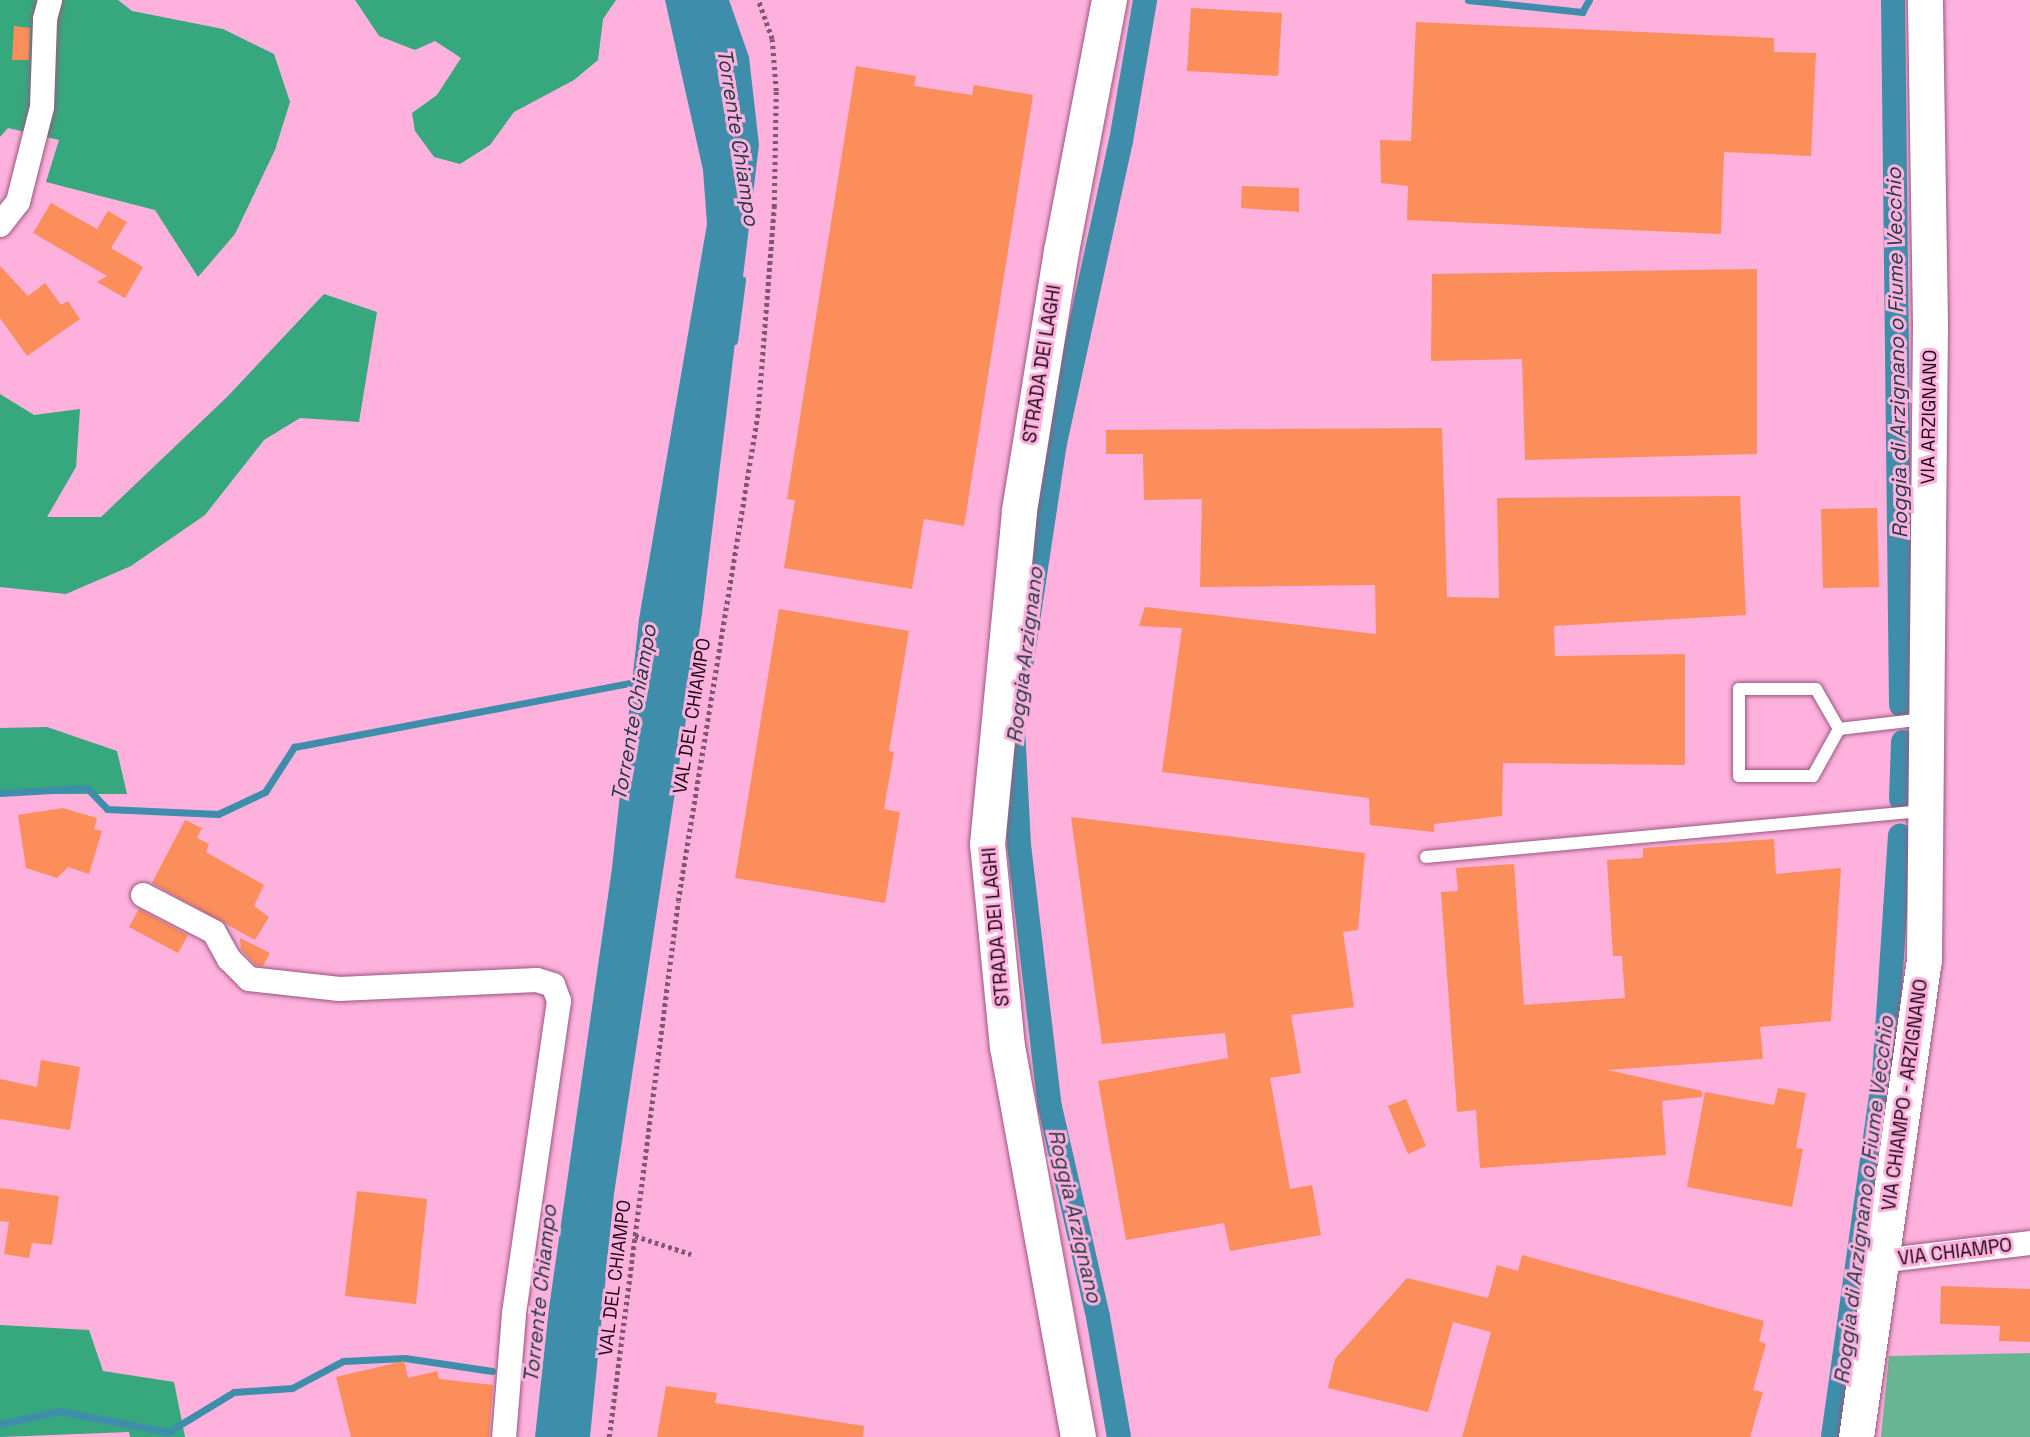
<!DOCTYPE html>
<html>
<head>
<meta charset="utf-8">
<style>
	body { margin:0 }
	#map { position:relative; width:2030px; height:1437px; overflow:hidden; background:#fdb1dc; font-family:"Space Grotesk",sans-serif }
	div>[style] { position:absolute }
	.green>* { inset:0; background:#68b594 }
	.forest>* { inset:0; background:#37a77e }
	.water>* { inset:0; background:#3e8eab }
	.stream>* { height:7px; margin:-3.5px; padding:0 3.5px; transform-origin:3.5px; border-radius:3.5px; background:#3e8eab }
	.canal>* { height:24px; margin:-12px; padding:0 12px; transform-origin:12px; border-radius:12px; background:#3e8eab }
	.building>* { inset:0; background:#fb8e5b }
	.path>* { height:4.5px; margin-top:-2.25px; transform-origin:0; background:repeating-linear-gradient(90deg,#855470 0 3.5px,transparent 0 7px) }
	.roads { filter:drop-shadow(0 0 2px #9a577f) drop-shadow(0 0 2px #9a577f) }
	.lane>* { height:12px; margin:-6px; padding:0 6px; transform-origin:6px; border-radius:6px; background:#fff }
	.street>* { height:24px; margin:-12px; padding:0 12px; transform-origin:12px; border-radius:12px; background:#fff }
	.secondary>* { height:35px; margin:-17.5px; padding:0 17.5px; transform-origin:17.5px; border-radius:17.5px; background:#fff }
	span { translate:-50% -50%; white-space:nowrap; text-align:center; line-height:1.15; -webkit-text-stroke:6px #fdb1dc; paint-order:stroke }
	.street-label { font-size:19px; color:#1c0413 }
	.water-label { font-size:21px; color:#213a44; font-style:italic }
</style>
</head>
<body>
<div id="map">
	<div class="green">
		<i style="clip-path:polygon(2030px 1353px,2030px 1437px,1881px 1437px,1889px 1356px)"></i>
	</div>
	<div class="forest">
		<i style="clip-path:polygon(0 0,118px 0,132px 11px,223px 29px,274px 54px,290px 102px,275px 150px,235px 234px,198px 277px,155px 210px,46px 182px,59px 140px,8px 128px,0 137px)"></i>
		<i style="clip-path:polygon(355px 0,616px 0,603px 19px,598px 60px,574px 80px,514px 112px,490px 145px,460px 164px,434px 157px,415px 131px,412px 113px,437px 95px,461px 58px,435px 41px,415px 50px,379px 36px)"></i>
		<i style="clip-path:polygon(324px 294px,377px 312px,359px 422px,300px 418px,264px 440px,205px 515px,131px 566px,66px 594px,0 587px,0 394px,34px 415px,80px 409px,76px 467px,47px 517px,101px 517px,227px 397px)"></i>
		<i style="clip-path:polygon(47px 727px,117px 751px,127px 794px,0 794px,0 728px)"></i>
		<i style="clip-path:polygon(0 1325px,89px 1330px,103px 1371px,174px 1382px,185px 1437px,130px 1437px,129px 1432px,0 1437px)"></i>
	</div>
	<div class="water">
		<i style="clip-path:polygon(665px 0,729px 0,749px 57px,759px 145px,702px 614px,614px 1194px,590px 1437px,535px 1437px,549px 1308px,612px 868px,639px 619px,707px 224px,703px 170px)"></i>
	</div>
	<div class="stream">
		<i style="left:1468px;top:0;width:115px;rotate:6deg"></i>
		<i style="left:1582px;top:12px;width:14px;rotate:-60deg"></i>
		<i style="left:734px;top:341px;width:62px;rotate:-82.5deg"></i>
		<i style="left:0;top:793px;width:87px;rotate:-3.3deg"></i>
		<i style="left:87px;top:788px;width:29px;rotate:46deg"></i>
		<i style="left:107px;top:809px;width:111px;rotate:2.6deg"></i>
		<i style="left:218px;top:814px;width:52px;rotate:-25.1deg"></i>
		<i style="left:265px;top:792px;width:54px;rotate:-57.2deg"></i>
		<i style="left:294px;top:747px;width:353px;rotate:-10.8deg"></i>
		<i style="left:0;top:1424px;width:60px;rotate:-12.4deg"></i>
		<i style="left:59px;top:1411px;width:111px;rotate:10.9deg"></i>
		<i style="left:168px;top:1432px;width:77px;rotate:-31.2deg"></i>
		<i style="left:234px;top:1392px;width:58px;rotate:-3.9deg"></i>
		<i style="left:292px;top:1388px;width:58px;rotate:-27.9deg"></i>
		<i style="left:343px;top:1361px;width:62px;rotate:-2.8deg"></i>
		<i style="left:405px;top:1358px;width:88px;rotate:8.5deg"></i>
	</div>
	<div class="canal">
		<i style="left:1893px;top:0;width:705px;rotate:89.35deg"></i>
		<i style="left:1018px;top:687px;width:247px;rotate:-81.4deg"></i>
		<i style="left:1055px;top:443px;width:309px;rotate:-77.7deg"></i>
		<i style="left:1121px;top:141px;width:143px;rotate:-80.3deg"></i>
		<i style="left:1013px;top:727px;width:118px;rotate:87.1deg"></i>
		<i style="left:1019px;top:845px;width:264px;rotate:83.3deg"></i>
		<i style="left:1050px;top:1107px;width:215px;rotate:77.1deg"></i>
		<i style="left:1098px;top:1317px;width:122px;rotate:80.1deg"></i>
		<i style="left:1901px;top:799px;width:57px;rotate:-88deg"></i>
		<i style="left:1833px;top:1437px;width:365px;rotate:-82deg"></i>
		<i style="left:1884px;top:1076px;width:241px;rotate:-86.2deg"></i>
	</div>
	<div class="building">
		<i style="clip-path:polygon(1191px 8px,1282px 13px,1278px 76px,1187px 71px)"></i>
		<i style="clip-path:polygon(1416px 22px,1774px 38px,1774px 52px,1816px 53px,1811px 156px,1724px 152px,1721px 234px,1407px 220px,1408px 186px,1381px 183px,1380px 140px,1411px 141px)"></i>
		<i style="clip-path:polygon(14px 26px,30px 28px,29px 60px,12px 60px)"></i>
		<i style="clip-path:polygon(856px 66px,916px 76px,914px 86px,972px 95px,974px 85px,1033px 95px,964px 526px,924px 519px,912px 589px,784px 568px,795px 500px,787px 499px)"></i>
		<i style="clip-path:polygon(1242px 186px,1299px 188px,1299px 212px,1241px 208px)"></i>
		<i style="clip-path:polygon(51px 203px,97px 229px,108px 211px,127px 222px,111px 248px,143px 267px,125px 298px,97px 282px,107px 276px,33px 233px)"></i>
		<i style="clip-path:polygon(0 266px,28px 296px,45px 283px,61px 305px,68px 301px,80px 319px,27px 356px,0 318px)"></i>
		<i style="clip-path:polygon(1757px 269px,1757px 454px,1525px 460px,1522px 359px,1431px 361px,1432px 274px)"></i>
		<i style="clip-path:polygon(1442px 428px,1447px 597px,1499px 598px,1497px 498px,1740px 496px,1746px 615px,1554px 626px,1555px 656px,1685px 654px,1685px 765px,1503px 763px,1502px 816px,1434px 824px,1434px 832px,1370px 825px,1369px 798px,1162px 772px,1182px 628px,1139px 626px,1145px 607px,1376px 634px,1375px 585px,1200px 587px,1202px 499px,1144px 500px,1143px 454px,1106px 454px,1106px 430px)"></i>
		<i style="clip-path:polygon(1877px 508px,1879px 587px,1823px 588px,1821px 509px)"></i>
		<i style="clip-path:polygon(779px 609px,909px 631px,889px 751px,894px 752px,884px 809px,900px 812px,885px 903px,735px 878px)"></i>
		<i style="clip-path:polygon(63px 808px,97px 818px,94px 829px,102px 831px,89px 874px,68px 867px,57px 878px,26px 868px,18px 815px)"></i>
		<i style="clip-path:polygon(1071px 817px,1365px 853px,1358px 930px,1343px 932px,1354px 1007px,1291px 1015px,1301px 1073px,1270px 1078px,1290px 1189px,1312px 1185px,1321px 1235px,1230px 1251px,1224px 1223px,1126px 1240px,1098px 1081px,1228px 1058px,1225px 1033px,1102px 1044px)"></i>
		<i style="clip-path:polygon(185px 820px,202px 828px,197px 838px,209px 844px,206px 852px,264px 885px,254px 906px,269px 917px,255px 940px,152px 883px)"></i>
		<i style="clip-path:polygon(1774px 839px,1776px 874px,1841px 868px,1831px 1021px,1760px 1027px,1763px 1059px,1608px 1070px,1702px 1091px,1702px 1097px,1662px 1101px,1666px 1155px,1480px 1168px,1476px 1110px,1457px 1112px,1441px 892px,1458px 891px,1456px 868px,1514px 864px,1524px 1005px,1625px 998px,1622px 956px,1613px 956px,1607px 860px,1643px 858px,1643px 848px)"></i>
		<i style="clip-path:polygon(139px 909px,188px 935px,178px 953px,129px 927px)"></i>
		<i style="clip-path:polygon(240px 938px,270px 953px,263px 966px,256px 965px,241px 950px)"></i>
		<i style="clip-path:polygon(41px 1060px,80px 1067px,70px 1130px,0 1119px,0 1079px,37px 1087px)"></i>
		<i style="clip-path:polygon(1778px 1088px,1806px 1093px,1796px 1148px,1803px 1149px,1792px 1207px,1687px 1187px,1705px 1092px,1774px 1105px)"></i>
		<i style="clip-path:polygon(1406px 1099px,1426px 1146px,1408px 1154px,1388px 1106px)"></i>
		<i style="clip-path:polygon(0 1188px,59px 1196px,52px 1245px,32px 1243px,29px 1258px,4px 1254px,9px 1222px,0 1221px)"></i>
		<i style="clip-path:polygon(357px 1191px,427px 1199px,416px 1304px,345px 1296px)"></i>
		<i style="clip-path:polygon(1522px 1255px,1764px 1321px,1759px 1341px,1766px 1344px,1753px 1390px,1763px 1392px,1750px 1437px,1462px 1437px,1491px 1332px,1453px 1322px,1428px 1412px,1328px 1388px,1335px 1359px,1407px 1278px,1488px 1298px,1497px 1265px,1518px 1271px)"></i>
		<i style="clip-path:polygon(1941px 1286px,2030px 1289px,2030px 1342px,1999px 1341px,2000px 1326px,1940px 1324px)"></i>
		<i style="clip-path:polygon(404px 1361px,408px 1378px,437px 1371px,439px 1379px,493px 1385px,489px 1437px,351px 1437px,336px 1377px)"></i>
		<i style="clip-path:polygon(666px 1386px,717px 1393px,715px 1403px,864px 1426px,863px 1437px,657px 1437px)"></i>
	</div>
	<div class="path">
		<i style="left:635px;top:1236px;width:59px;rotate:17.8deg"></i>
		<i style="left:609px;top:1437px;width:540px;rotate:-82.66deg"></i>
		<i style="left:678px;top:901px;width:496px;rotate:-80.7deg"></i>
		<i style="left:758px;top:411px;width:205px;rotate:-85.5deg"></i>
		<i style="left:774px;top:207px;width:116px;rotate:-89deg"></i>
		<i style="left:776px;top:91px;width:52px;rotate:-94.4deg"></i>
		<i style="left:772px;top:39px;width:41px;rotate:-109.7deg"></i>
	</div>
	<div class="roads">
		<div class="lane">
			<i style="left:1739px;top:689px;width:77px"></i>
			<i style="left:1816px;top:689px;width:46px;rotate:60.1deg"></i>
			<i style="left:1839px;top:729px;width:54px;rotate:119deg"></i>
			<i style="left:1813px;top:776px;width:74px;rotate:180deg"></i>
			<i style="left:1739px;top:776px;width:87px;rotate:-90deg"></i>
			<i style="left:1839px;top:729px;width:86px;rotate:-6.7deg"></i>
			<i style="left:1426px;top:857px;width:499px;rotate:-5.3deg"></i>
		</div>
		<div class="street">
			<i style="left:0;top:225px;width:29px;rotate:-52deg"></i>
			<i style="left:18px;top:202px;width:98px;rotate:-75.8deg"></i>
			<i style="left:42px;top:107px;width:88px;rotate:-88deg"></i>
			<i style="left:45px;top:19px;width:20px;rotate:-75deg"></i>
			<i style="left:143px;top:895px;width:80px;rotate:27.5deg"></i>
			<i style="left:214px;top:932px;width:31px;rotate:61deg"></i>
			<i style="left:229px;top:959px;width:28px;rotate:45deg"></i>
			<i style="left:249px;top:979px;width:91px;rotate:6.3deg"></i>
			<i style="left:339px;top:989px;width:198px;rotate:-2.6deg"></i>
			<i style="left:537px;top:980px;width:17px;rotate:17deg"></i>
			<i style="left:553px;top:985px;width:17px;rotate:69deg"></i>
			<i style="left:559px;top:1001px;width:316px;rotate:98.2deg"></i>
			<i style="left:514px;top:1314px;width:123px;rotate:94.6deg"></i>
			<i style="left:1880px;top:1261px;width:151px;rotate:-6.8deg"></i>
		</div>
		<div class="secondary">
			<i style="left:1078px;top:1437px;width:396px;rotate:-100.3deg"></i>
			<i style="left:1007px;top:1047px;width:204px;rotate:-95.6deg"></i>
			<i style="left:987px;top:844px;width:336px;rotate:-84.5deg"></i>
			<i style="left:1019px;top:510px;width:262px;rotate:-80.8deg"></i>
			<i style="left:1061px;top:251px;width:256px;rotate:-79.2deg"></i>
			<i style="left:1856px;top:1437px;width:481px;rotate:-81.9deg"></i>
			<i style="left:1924px;top:961px;width:638px;rotate:-89.46deg"></i>
			<i style="left:1930px;top:323px;width:323px;rotate:-90.9deg"></i>
		</div>
	</div>
	<div class="street-label">
		<span style="left:1042px;top:364px;rotate:-81deg">STRADA DEI LAGHI</span>
		<span style="left:1929px;top:417px;rotate:-89deg">VIA ARZIGNANO</span>
		<span style="left:692px;top:716px;rotate:-81deg">VAL DEL CHIAMPO</span>
		<span style="left:996px;top:927px;rotate:-95deg">STRADA DEI LAGHI</span>
		<span style="left:1905px;top:1095px;rotate:-82deg">VIA CHIAMPO - ARZIGNANO</span>
		<span style="left:1955px;top:1252px;rotate:-7deg">VIA CHIAMPO</span>
		<span style="left:615px;top:1278px;rotate:-83deg">VAL DEL CHIAMPO</span>
	</div>
	<div class="water-label">
		<span style="left:738px;top:137px;rotate:81deg">Torrente Chiampo</span>
		<span style="left:1897px;top:353px;rotate:-91deg">Roggia di Arzignano o Fiume Vecchio</span>
		<span style="left:1025px;top:655px;rotate:-83deg">Roggia Arzignano</span>
		<span style="left:634px;top:713px;rotate:-80deg">Torrente Chiampo</span>
		<span style="left:1864px;top:1200px;rotate:-83deg">Roggia di Arzignano o Fiume Vecchio</span>
		<span style="left:1075px;top:1216px;rotate:77deg">Roggia Arzignano</span>
		<span style="left:540px;top:1294px;rotate:-84deg">Torrente Chiampo</span>
	</div>
</div>
</body>
</html>
